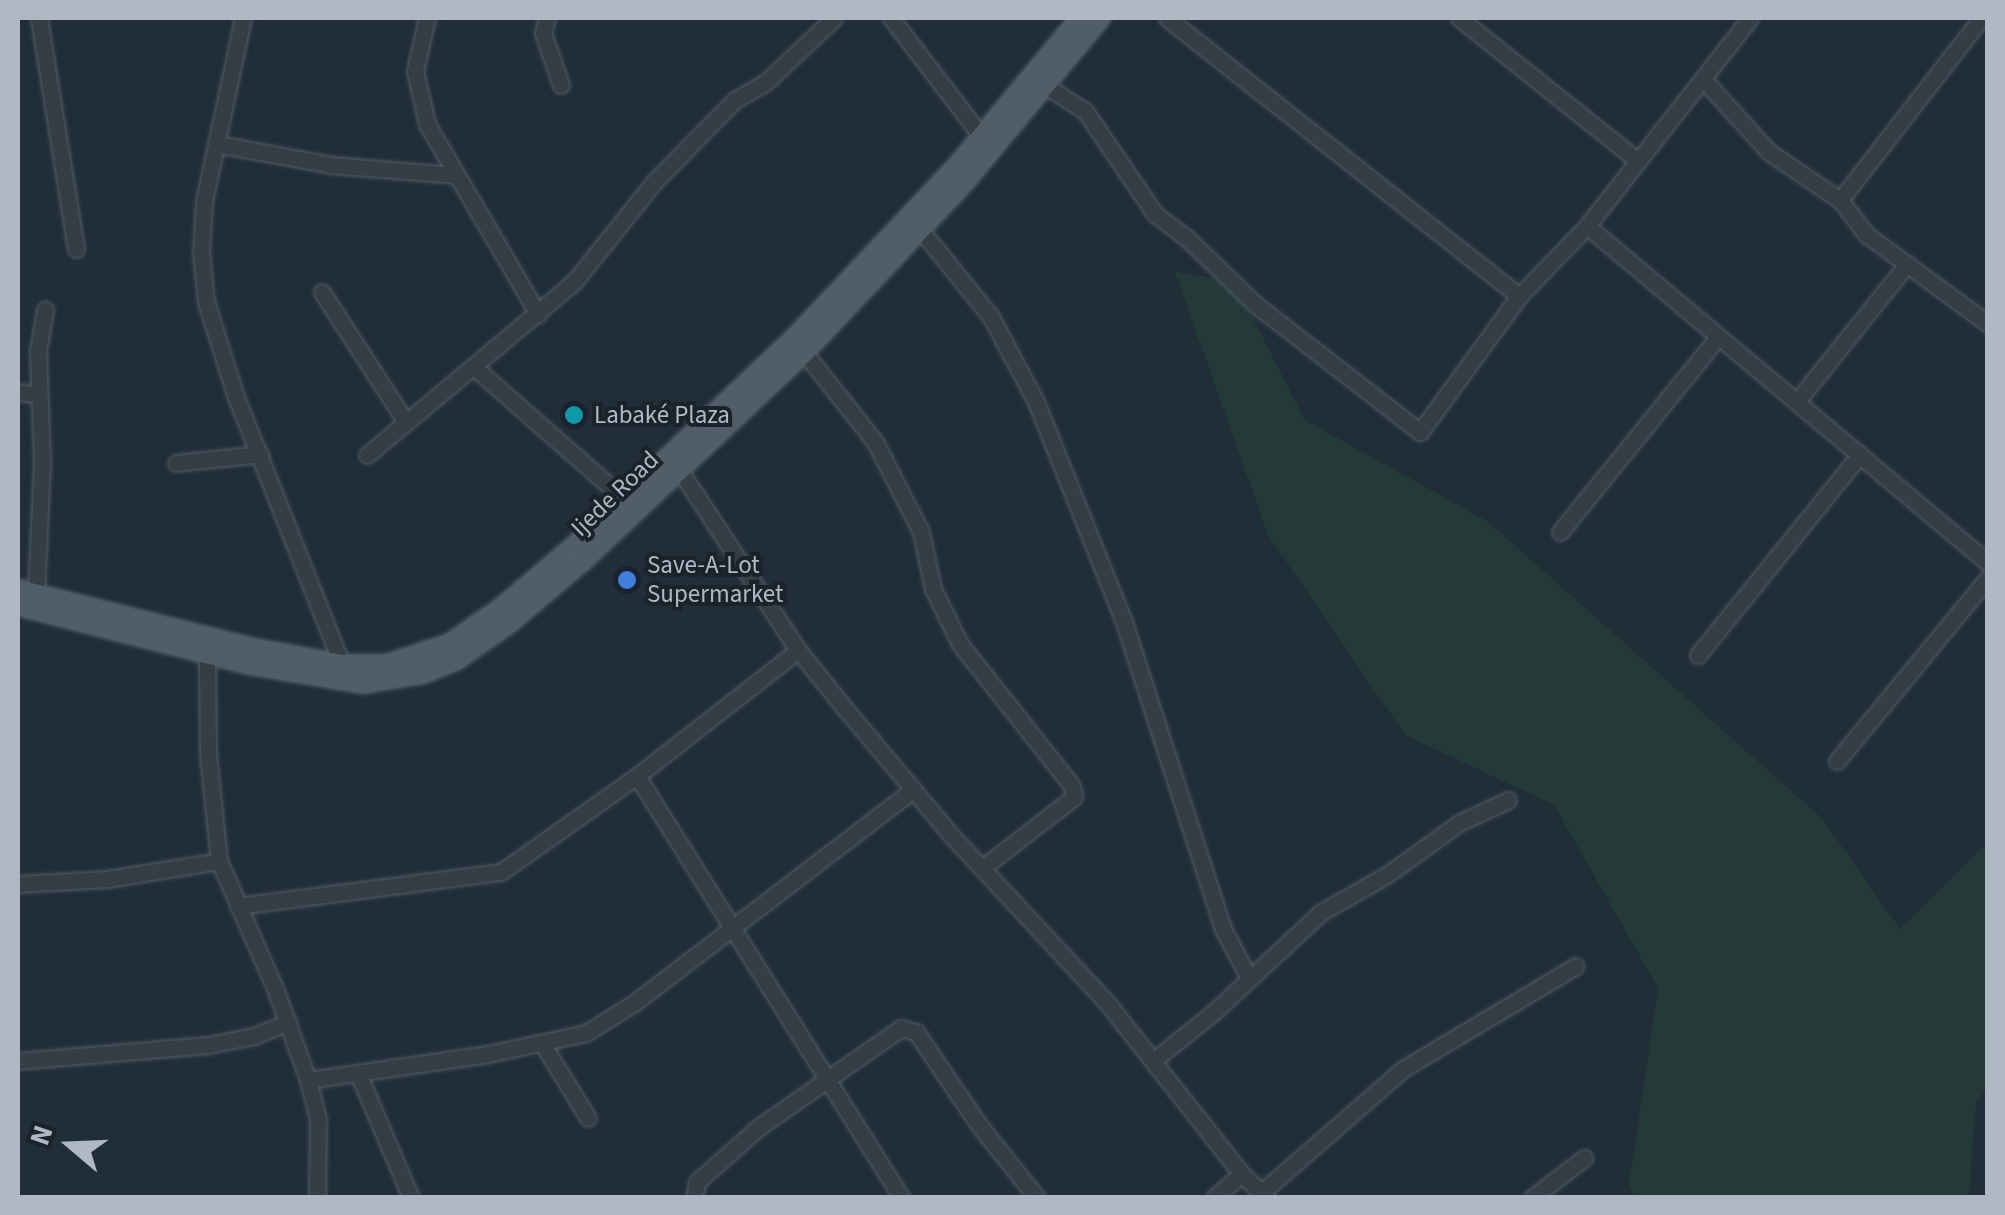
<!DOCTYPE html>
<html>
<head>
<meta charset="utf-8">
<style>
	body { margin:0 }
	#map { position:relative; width:2005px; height:1215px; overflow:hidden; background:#212d37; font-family:"Source Sans 3",sans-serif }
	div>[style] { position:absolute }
	.green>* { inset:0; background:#233a38 }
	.roads { filter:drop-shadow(0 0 2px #515c65) drop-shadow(0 0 2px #515c65) }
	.minor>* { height:15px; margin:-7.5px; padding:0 7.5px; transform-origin:7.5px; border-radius:7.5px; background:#343e47 }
	.major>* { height:20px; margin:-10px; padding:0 10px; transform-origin:10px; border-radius:10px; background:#525e67 }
	.dots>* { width:28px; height:28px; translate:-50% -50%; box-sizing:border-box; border:5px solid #1a232c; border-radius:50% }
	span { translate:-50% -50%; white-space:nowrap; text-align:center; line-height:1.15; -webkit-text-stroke:8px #1a232c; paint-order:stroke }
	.poi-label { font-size:25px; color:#aeb9c4 }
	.left { translate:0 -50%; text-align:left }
	.street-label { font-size:25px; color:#aeb9c4 }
	.frame { position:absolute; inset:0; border:20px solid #aeb9c4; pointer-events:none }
	.north { position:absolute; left:20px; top:1095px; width:100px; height:100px; -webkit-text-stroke:8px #1a232c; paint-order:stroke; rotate:289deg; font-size:28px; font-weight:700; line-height:40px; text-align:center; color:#aeb9c4 }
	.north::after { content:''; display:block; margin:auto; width:35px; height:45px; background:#aeb9c4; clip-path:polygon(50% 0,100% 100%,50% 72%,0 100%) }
</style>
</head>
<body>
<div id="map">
	<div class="green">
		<i style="clip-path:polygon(1175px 272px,1234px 281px,1305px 420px,1487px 521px,1822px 818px,1900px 929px,1987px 843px,1988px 1087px,1976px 1103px,1969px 1197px,1634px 1197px,1629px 1185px,1658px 988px,1554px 805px,1405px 735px,1268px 535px)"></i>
	</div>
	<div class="roads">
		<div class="minor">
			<i style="left:39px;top:18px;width:234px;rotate:80.9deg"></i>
			<i style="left:243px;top:18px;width:188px;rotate:102deg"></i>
			<i style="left:204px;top:202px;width:50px;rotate:93.4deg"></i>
			<i style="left:201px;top:252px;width:50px;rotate:84.3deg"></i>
			<i style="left:206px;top:302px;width:100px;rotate:72.5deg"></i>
			<i style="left:236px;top:397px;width:288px;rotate:68.4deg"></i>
			<i style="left:427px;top:18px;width:54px;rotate:102.8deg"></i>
			<i style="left:415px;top:71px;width:54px;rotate:77.2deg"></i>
			<i style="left:427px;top:124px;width:220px;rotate:59.7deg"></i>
			<i style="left:547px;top:18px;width:16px;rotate:105deg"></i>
			<i style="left:543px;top:33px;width:55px;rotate:70.9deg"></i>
			<i style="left:891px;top:18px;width:150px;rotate:52.6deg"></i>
			<i style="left:1167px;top:18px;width:449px;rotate:38.3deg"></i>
			<i style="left:1459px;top:18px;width:228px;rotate:38.6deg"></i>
			<i style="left:1703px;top:79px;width:98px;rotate:47.9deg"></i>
			<i style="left:1769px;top:152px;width:86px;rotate:34.1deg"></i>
			<i style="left:1840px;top:200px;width:44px;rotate:52.4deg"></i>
			<i style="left:1867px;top:235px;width:150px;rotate:36.3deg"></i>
			<i style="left:1046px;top:86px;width:46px;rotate:32.7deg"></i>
			<i style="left:1085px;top:111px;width:125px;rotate:55.8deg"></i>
			<i style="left:1155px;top:214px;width:41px;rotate:37.1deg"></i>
			<i style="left:1188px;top:239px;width:93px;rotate:44.1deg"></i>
			<i style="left:1255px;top:304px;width:209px;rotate:37.8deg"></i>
			<i style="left:1420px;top:432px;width:168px;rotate:-53.9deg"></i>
			<i style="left:1519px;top:296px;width:98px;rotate:-45.8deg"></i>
			<i style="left:1587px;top:226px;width:264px;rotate:-51.9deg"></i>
			<i style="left:217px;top:144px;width:116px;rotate:10.4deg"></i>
			<i style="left:331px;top:165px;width:123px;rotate:4.6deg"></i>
			<i style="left:1840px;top:200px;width:230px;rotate:-52.2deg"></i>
			<i style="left:1587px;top:226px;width:524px;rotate:40.04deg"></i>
			<i style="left:919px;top:228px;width:114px;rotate:51deg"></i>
			<i style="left:991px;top:317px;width:96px;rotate:62.1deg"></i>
			<i style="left:1036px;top:402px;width:234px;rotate:68.2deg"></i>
			<i style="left:1123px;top:619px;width:326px;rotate:72.1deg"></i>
			<i style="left:1223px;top:929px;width:53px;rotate:62deg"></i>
			<i style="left:322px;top:292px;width:153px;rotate:57.2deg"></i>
			<i style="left:804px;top:352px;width:115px;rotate:51.7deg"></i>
			<i style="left:875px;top:442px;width:101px;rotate:62.9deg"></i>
			<i style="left:921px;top:532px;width:58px;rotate:78.1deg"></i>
			<i style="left:933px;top:589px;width:61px;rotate:63.9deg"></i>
			<i style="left:960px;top:644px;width:181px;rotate:51.7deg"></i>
			<i style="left:1072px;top:786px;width:11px;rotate:80deg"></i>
			<i style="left:1074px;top:797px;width:116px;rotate:142.3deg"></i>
			<i style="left:475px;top:368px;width:198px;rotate:41.3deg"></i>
			<i style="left:18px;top:392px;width:21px;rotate:8deg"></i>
			<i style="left:1797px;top:401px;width:176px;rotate:-51.2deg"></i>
			<i style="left:367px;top:455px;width:268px;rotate:-39.9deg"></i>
			<i style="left:573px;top:283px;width:131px;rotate:-51.2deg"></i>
			<i style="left:655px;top:181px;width:114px;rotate:-45.4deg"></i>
			<i style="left:735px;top:100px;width:34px;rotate:-30deg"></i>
			<i style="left:765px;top:83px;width:95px;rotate:-43.3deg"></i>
			<i style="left:176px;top:463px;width:85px;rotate:-6deg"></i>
			<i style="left:678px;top:468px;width:218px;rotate:56.6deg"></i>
			<i style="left:798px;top:650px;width:70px;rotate:51.3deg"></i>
			<i style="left:842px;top:705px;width:170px;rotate:50deg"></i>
			<i style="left:951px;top:835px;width:231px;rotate:47.1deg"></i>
			<i style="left:1108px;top:1004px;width:216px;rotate:51.8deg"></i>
			<i style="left:1242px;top:1174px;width:35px;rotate:44deg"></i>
			<i style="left:1560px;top:532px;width:250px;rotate:-51deg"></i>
			<i style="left:36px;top:594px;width:132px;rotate:-87.4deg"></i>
			<i style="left:42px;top:462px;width:111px;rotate:-92.1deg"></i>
			<i style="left:38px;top:351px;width:42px;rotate:-80.3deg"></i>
			<i style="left:1698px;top:655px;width:258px;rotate:-51.1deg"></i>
			<i style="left:1837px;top:761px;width:237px;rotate:-50.5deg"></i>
			<i style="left:637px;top:776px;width:498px;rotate:57.9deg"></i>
			<i style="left:219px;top:861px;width:142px;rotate:66.3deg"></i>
			<i style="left:276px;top:991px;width:95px;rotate:70.2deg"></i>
			<i style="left:308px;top:1080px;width:40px;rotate:75.6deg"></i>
			<i style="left:318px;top:1119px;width:79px;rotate:90.7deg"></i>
			<i style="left:18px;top:884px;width:89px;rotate:-3.2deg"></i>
			<i style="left:107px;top:879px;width:113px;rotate:-9.1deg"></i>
			<i style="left:219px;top:861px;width:107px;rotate:-95.9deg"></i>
			<i style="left:208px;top:755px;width:102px;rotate:-90.6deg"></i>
			<i style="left:238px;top:906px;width:265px;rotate:-7.4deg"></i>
			<i style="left:501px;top:872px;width:166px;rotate:-35.2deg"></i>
			<i style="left:637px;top:776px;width:204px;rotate:-38deg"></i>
			<i style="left:542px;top:1043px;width:88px;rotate:58.5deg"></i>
			<i style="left:1154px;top:1060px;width:78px;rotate:-38.8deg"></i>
			<i style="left:1215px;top:1011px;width:144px;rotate:-43deg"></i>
			<i style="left:1320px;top:913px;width:78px;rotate:-29.8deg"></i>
			<i style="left:1388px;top:874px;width:87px;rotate:-35.7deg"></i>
			<i style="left:1459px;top:823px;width:54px;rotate:-25.1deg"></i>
			<i style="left:18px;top:1061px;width:191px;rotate:-4.8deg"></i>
			<i style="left:208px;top:1045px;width:47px;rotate:-11.1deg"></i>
			<i style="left:254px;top:1036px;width:37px;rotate:-22deg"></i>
			<i style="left:358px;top:1073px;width:136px;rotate:67deg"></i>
			<i style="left:308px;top:1080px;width:182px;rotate:-8.2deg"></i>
			<i style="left:488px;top:1054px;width:100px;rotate:-12.1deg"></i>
			<i style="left:586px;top:1033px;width:57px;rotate:-32deg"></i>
			<i style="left:634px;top:1003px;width:351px;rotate:-37.4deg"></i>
			<i style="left:1262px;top:1192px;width:187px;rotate:-41.1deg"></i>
			<i style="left:1403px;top:1069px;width:201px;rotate:-30.8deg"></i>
			<i style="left:694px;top:1198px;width:16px;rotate:-79deg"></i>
			<i style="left:697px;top:1182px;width:83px;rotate:-41.6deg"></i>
			<i style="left:759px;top:1127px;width:173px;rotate:-34.9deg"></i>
			<i style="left:901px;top:1028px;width:16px;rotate:15deg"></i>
			<i style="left:916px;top:1032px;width:112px;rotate:55.9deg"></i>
			<i style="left:979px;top:1125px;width:93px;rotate:51.5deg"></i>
			<i style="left:1214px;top:1198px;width:37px;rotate:-41deg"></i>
			<i style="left:1532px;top:1198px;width:66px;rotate:-37.6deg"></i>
		</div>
		<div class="major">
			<i style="left:18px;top:590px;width:238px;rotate:14.1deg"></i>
			<i style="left:249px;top:648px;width:95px;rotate:10.4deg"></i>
			<i style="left:342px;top:665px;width:45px"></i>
			<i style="left:387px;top:665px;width:66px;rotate:-18.4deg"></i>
			<i style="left:450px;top:644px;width:63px;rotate:-34.7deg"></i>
			<i style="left:502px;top:608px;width:94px;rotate:-40.3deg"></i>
			<i style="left:574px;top:547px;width:304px;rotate:-43.4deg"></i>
			<i style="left:795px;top:338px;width:234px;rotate:-46.6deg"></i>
			<i style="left:956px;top:168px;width:195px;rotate:-50.2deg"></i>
			<i style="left:18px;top:605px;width:238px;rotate:14.3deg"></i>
			<i style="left:249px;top:664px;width:116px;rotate:9.5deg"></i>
			<i style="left:363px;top:683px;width:61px;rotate:-9.5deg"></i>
			<i style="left:423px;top:673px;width:37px;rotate:-22deg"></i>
			<i style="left:457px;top:659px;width:65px;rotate:-34.9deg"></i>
			<i style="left:510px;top:622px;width:94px;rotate:-40.3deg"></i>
			<i style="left:582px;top:561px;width:305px;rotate:-43.3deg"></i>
			<i style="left:804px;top:352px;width:235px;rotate:-46.7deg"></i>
			<i style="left:965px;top:181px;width:212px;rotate:-50.4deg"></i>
		</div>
	</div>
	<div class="dots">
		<i style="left:574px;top:415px;background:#0f9aa8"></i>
		<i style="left:627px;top:580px;background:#3f7fe0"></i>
	</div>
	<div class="poi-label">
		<span class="left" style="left:594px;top:415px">Labaké Plaza</span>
		<span class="left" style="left:647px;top:580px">Save-A-Lot<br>Supermarket</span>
	</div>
	<div class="street-label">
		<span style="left:615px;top:494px;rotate:-44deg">Ijede Road</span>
	</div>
	<div class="frame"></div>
	<div class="north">N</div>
</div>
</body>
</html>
